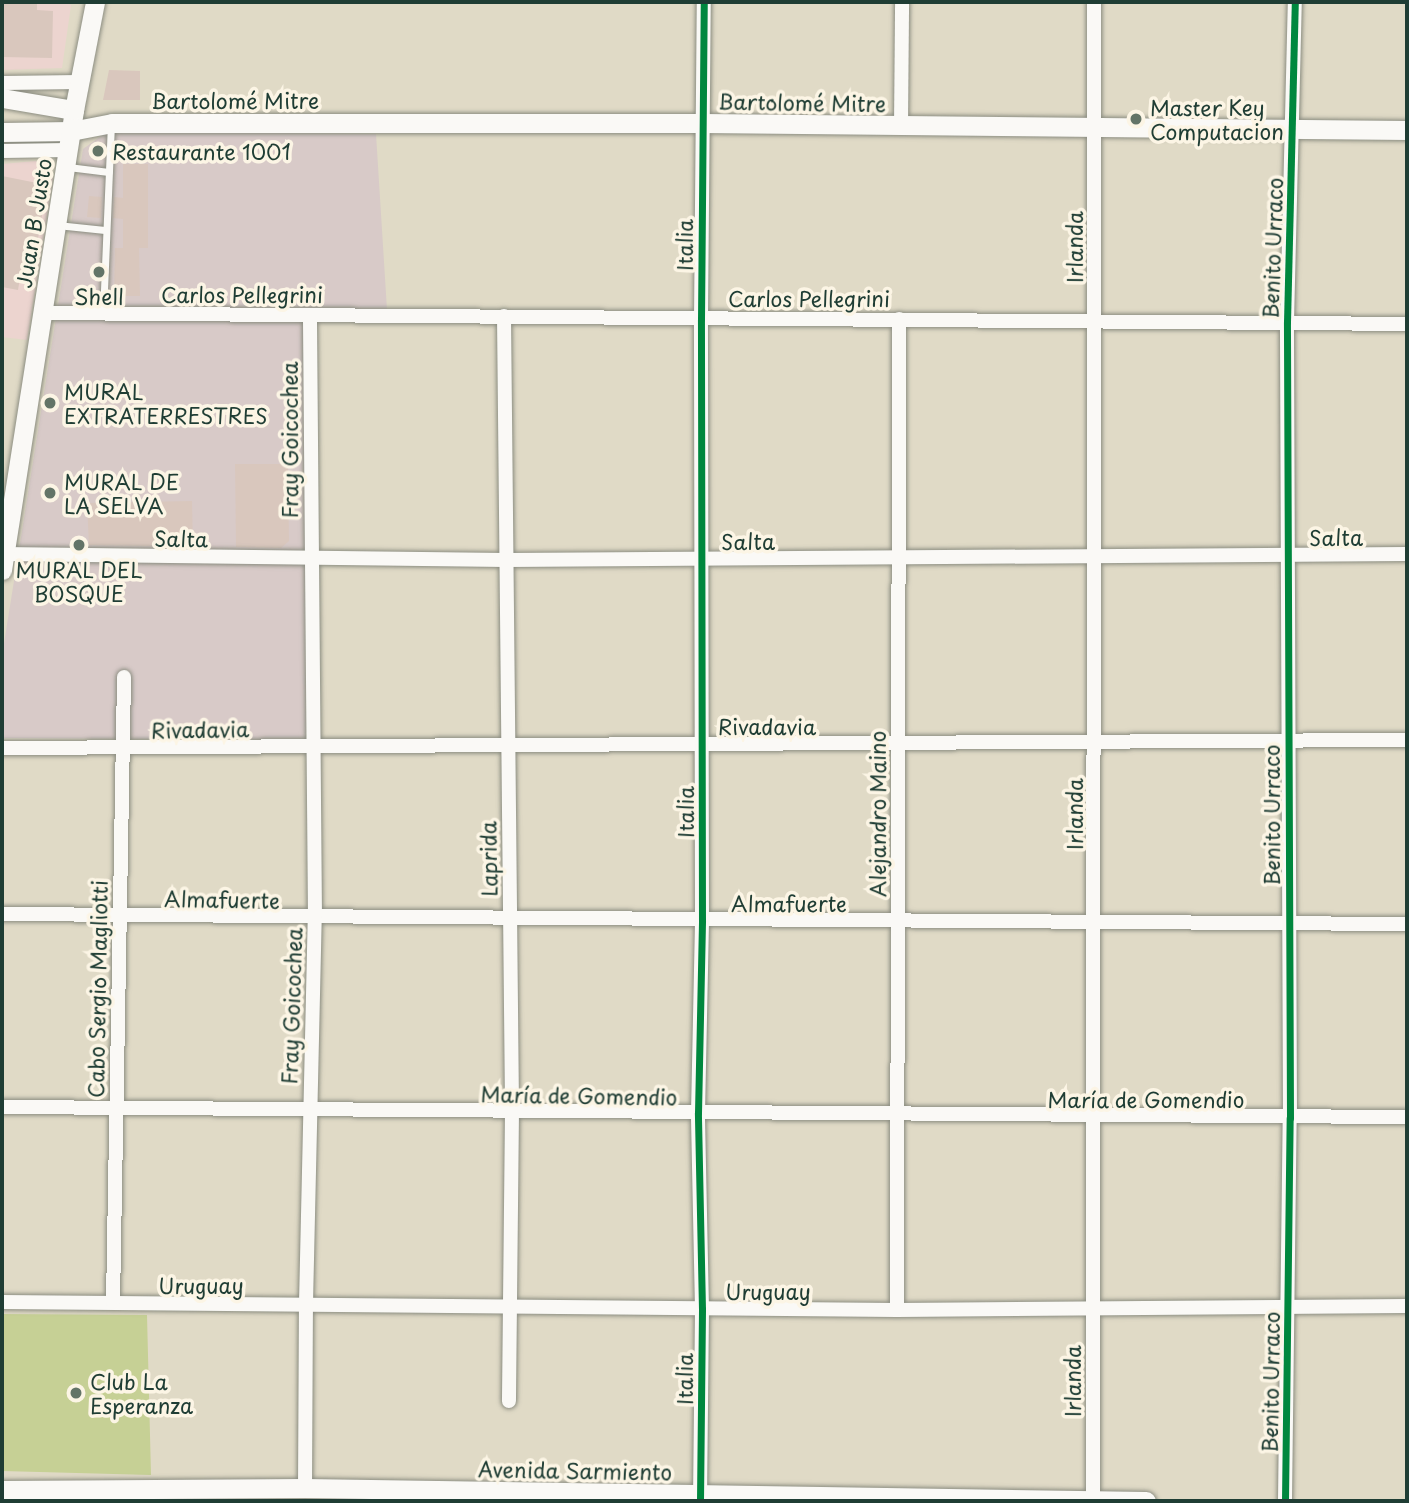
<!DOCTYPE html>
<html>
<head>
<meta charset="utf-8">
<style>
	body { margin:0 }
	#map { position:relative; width:1409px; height:1503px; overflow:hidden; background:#e0dac6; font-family:"Playpen Sans",sans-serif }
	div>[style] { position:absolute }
	.built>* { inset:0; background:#ecd4cf }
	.industrial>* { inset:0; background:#d8cac8 }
	.green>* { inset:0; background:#c6d095 }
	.building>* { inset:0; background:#d9c7bd }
	.roads { filter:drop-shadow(0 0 2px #8b8d81) drop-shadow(0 0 2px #8b8d81) }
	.lane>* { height:7px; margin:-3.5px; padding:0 3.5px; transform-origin:3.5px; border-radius:3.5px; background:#faf9f6 }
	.street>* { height:14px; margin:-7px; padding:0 7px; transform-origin:7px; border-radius:7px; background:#faf9f6 }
	.secondary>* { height:19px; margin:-9.5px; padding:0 9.5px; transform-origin:9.5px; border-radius:9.5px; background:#faf9f6 }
	.cycleway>* { height:7px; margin:-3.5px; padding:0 3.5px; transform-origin:3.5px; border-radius:3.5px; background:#00873e }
	.dots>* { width:19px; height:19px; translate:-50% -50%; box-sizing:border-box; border:4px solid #fcf5e5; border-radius:50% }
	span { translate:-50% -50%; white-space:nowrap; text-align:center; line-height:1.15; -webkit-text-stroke:7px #fcf5e5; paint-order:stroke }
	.street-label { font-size:21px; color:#1f3d34 }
	.poi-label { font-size:21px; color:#1f3d34 }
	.left { translate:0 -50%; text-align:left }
	.frame { position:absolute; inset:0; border:4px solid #1f3d34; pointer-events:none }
</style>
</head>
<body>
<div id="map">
	<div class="built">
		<i style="clip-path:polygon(2px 2px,65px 2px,71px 5px,62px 68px,2px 70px)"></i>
		<i style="clip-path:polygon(36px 161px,53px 178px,27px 340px,2px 337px,2px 164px)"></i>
	</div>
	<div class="industrial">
		<i style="clip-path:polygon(108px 131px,376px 134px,387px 310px,304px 308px,306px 740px,2px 738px,2px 656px,83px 149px)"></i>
	</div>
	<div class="green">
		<i style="clip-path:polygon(2px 1314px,147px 1315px,151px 1475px,2px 1471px)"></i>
	</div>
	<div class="building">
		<i style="clip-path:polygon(2px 2px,37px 3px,37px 10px,53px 11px,52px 58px,2px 57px)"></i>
		<i style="clip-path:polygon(109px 70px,140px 71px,140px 100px,103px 100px)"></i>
		<i style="clip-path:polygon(123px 164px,148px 164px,148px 248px,139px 248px,140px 296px,114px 296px,115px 248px,123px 248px,123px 219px,113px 218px,114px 197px,123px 198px)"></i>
		<i style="clip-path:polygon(2px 176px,47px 185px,36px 251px,25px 249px,18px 290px,2px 287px)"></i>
		<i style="clip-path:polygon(89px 196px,102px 197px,101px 218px,87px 217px)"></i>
		<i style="clip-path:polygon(235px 464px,288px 464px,289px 541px,281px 548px,236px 547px)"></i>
		<i style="clip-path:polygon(192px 501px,193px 547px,89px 545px,87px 503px)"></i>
	</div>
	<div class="roads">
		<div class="lane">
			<i style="left:68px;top:167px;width:41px;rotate:7deg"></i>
			<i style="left:57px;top:225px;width:48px;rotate:5.9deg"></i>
			<i style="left:103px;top:314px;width:190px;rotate:-87.6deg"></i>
		</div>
		<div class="street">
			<i style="left:2px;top:83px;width:77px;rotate:-0.7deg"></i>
			<i style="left:901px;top:126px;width:124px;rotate:-89.5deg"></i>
			<i style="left:2px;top:151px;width:66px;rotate:-0.9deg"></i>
			<i style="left:42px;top:313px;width:1365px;rotate:0.46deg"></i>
			<i style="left:504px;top:316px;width:795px;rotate:89.42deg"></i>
			<i style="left:512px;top:1111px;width:290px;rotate:90.6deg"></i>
			<i style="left:2px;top:554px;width:505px;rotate:0.68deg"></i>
			<i style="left:507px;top:560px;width:900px;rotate:-0.38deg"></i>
			<i style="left:2px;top:748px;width:1405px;rotate:-0.33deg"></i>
			<i style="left:2px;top:914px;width:1405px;rotate:0.41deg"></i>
			<i style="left:2px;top:1107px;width:1405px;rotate:0.41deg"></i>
			<i style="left:2px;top:1302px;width:895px;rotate:0.51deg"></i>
			<i style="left:897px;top:1310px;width:510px;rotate:-0.45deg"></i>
			<i style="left:113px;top:1302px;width:625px;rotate:-88.99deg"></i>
			<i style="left:897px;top:1310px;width:991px;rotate:-89.88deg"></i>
			<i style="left:305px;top:1488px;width:185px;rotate:-89.7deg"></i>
			<i style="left:306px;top:1303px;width:385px;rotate:-88.7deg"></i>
			<i style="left:315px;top:918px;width:603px;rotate:-90.48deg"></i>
			<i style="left:700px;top:1501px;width:192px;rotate:-89.4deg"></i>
			<i style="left:702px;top:1309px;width:196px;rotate:-91.2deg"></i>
			<i style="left:698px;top:1113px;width:193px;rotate:-88.8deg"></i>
			<i style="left:702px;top:920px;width:601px;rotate:-90.1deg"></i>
			<i style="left:701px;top:319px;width:317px;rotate:-89.5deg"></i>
			<i style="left:1093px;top:1501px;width:1499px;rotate:-89.96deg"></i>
			<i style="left:1285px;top:1501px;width:383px;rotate:-89.3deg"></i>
			<i style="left:1290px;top:1118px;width:796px;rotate:-90.22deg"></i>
			<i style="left:1287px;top:322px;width:320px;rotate:-88.6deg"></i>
		</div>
		<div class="secondary">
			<i style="left:2px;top:98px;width:73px;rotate:9.5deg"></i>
			<i style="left:2px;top:132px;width:69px;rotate:-0.8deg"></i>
			<i style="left:71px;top:131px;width:42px;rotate:-11deg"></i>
			<i style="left:112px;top:123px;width:590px"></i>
			<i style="left:702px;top:123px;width:705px;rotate:0.57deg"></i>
			<i style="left:2px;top:570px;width:466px;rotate:-81.1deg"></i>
			<i style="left:74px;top:110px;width:110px;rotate:-79deg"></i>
			<i style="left:2px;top:1490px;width:303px;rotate:-0.4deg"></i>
			<i style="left:305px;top:1488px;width:841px;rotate:0.89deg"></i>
		</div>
	</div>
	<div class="cycleway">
		<i style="left:700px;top:1501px;width:192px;rotate:-89.4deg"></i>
		<i style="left:702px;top:1309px;width:196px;rotate:-91.2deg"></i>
		<i style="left:698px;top:1113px;width:193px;rotate:-88.8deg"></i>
		<i style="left:702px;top:920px;width:601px;rotate:-90.1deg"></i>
		<i style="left:701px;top:319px;width:317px;rotate:-89.5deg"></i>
		<i style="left:1285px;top:1501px;width:383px;rotate:-89.3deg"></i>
		<i style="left:1290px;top:1118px;width:796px;rotate:-90.22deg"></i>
		<i style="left:1287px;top:322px;width:320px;rotate:-88.6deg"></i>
	</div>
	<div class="dots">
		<i style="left:1136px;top:119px;background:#637467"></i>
		<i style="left:98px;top:151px;background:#637467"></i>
		<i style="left:99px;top:272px;background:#637467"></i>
		<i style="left:50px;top:403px;background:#637467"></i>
		<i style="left:50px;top:493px;background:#637467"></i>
		<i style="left:79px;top:545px;background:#637467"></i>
		<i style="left:76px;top:1393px;background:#637467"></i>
	</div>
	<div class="street-label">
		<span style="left:235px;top:100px">Bartolomé Mitre</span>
		<span style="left:802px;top:102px;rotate:1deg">Bartolomé Mitre</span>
		<span style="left:33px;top:223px;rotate:-81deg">Juan B Justo</span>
		<span style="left:684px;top:245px;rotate:-90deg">Italia</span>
		<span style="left:1074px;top:247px;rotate:-90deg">Irlanda</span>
		<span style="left:1272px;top:248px;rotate:-88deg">Benito Urraco</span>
		<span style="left:242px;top:294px">Carlos Pellegrini</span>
		<span style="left:809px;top:298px">Carlos Pellegrini</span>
		<span style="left:289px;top:440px;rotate:-90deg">Fray Goicochea</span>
		<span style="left:1336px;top:537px">Salta</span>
		<span style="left:181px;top:538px;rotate:1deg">Salta</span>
		<span style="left:748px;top:541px">Salta</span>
		<span style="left:767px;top:726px">Rivadavia</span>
		<span style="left:200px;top:729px;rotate:-1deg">Rivadavia</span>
		<span style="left:685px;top:812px;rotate:-90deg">Italia</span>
		<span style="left:877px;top:814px;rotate:-90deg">Alejandro Maino</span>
		<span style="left:1074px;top:814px;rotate:-90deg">Irlanda</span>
		<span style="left:1271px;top:815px;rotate:-90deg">Benito Urraco</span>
		<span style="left:488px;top:859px;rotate:-91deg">Laprida</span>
		<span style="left:222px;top:899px;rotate:1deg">Almafuerte</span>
		<span style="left:789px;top:903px">Almafuerte</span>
		<span style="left:97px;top:989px;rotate:-89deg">Cabo Sergio Magliotti</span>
		<span style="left:291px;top:1006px;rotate:-88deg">Fray Goicochea</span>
		<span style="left:579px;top:1095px;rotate:1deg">María de Gomendio</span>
		<span style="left:1146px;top:1099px">María de Gomendio</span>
		<span style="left:201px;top:1285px">Uruguay</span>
		<span style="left:768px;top:1291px">Uruguay</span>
		<span style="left:684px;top:1379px;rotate:-90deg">Italia</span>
		<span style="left:1072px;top:1381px;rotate:-90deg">Irlanda</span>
		<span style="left:1270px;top:1382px;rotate:-89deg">Benito Urraco</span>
		<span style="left:575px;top:1470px;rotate:1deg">Avenida Sarmiento</span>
	</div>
	<div class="poi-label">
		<span class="left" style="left:1150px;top:119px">Master Key<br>Computacion</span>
		<span class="left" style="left:112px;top:151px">Restaurante 1001</span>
		<span style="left:99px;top:296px">Shell</span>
		<span class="left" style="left:64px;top:403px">MURAL<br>EXTRATERRESTRES</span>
		<span class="left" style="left:64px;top:493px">MURAL DE<br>LA SELVA</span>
		<span style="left:79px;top:581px">MURAL DEL<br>BOSQUE</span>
		<span class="left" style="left:90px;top:1393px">Club La<br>Esperanza</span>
	</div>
	<div class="frame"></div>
</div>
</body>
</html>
